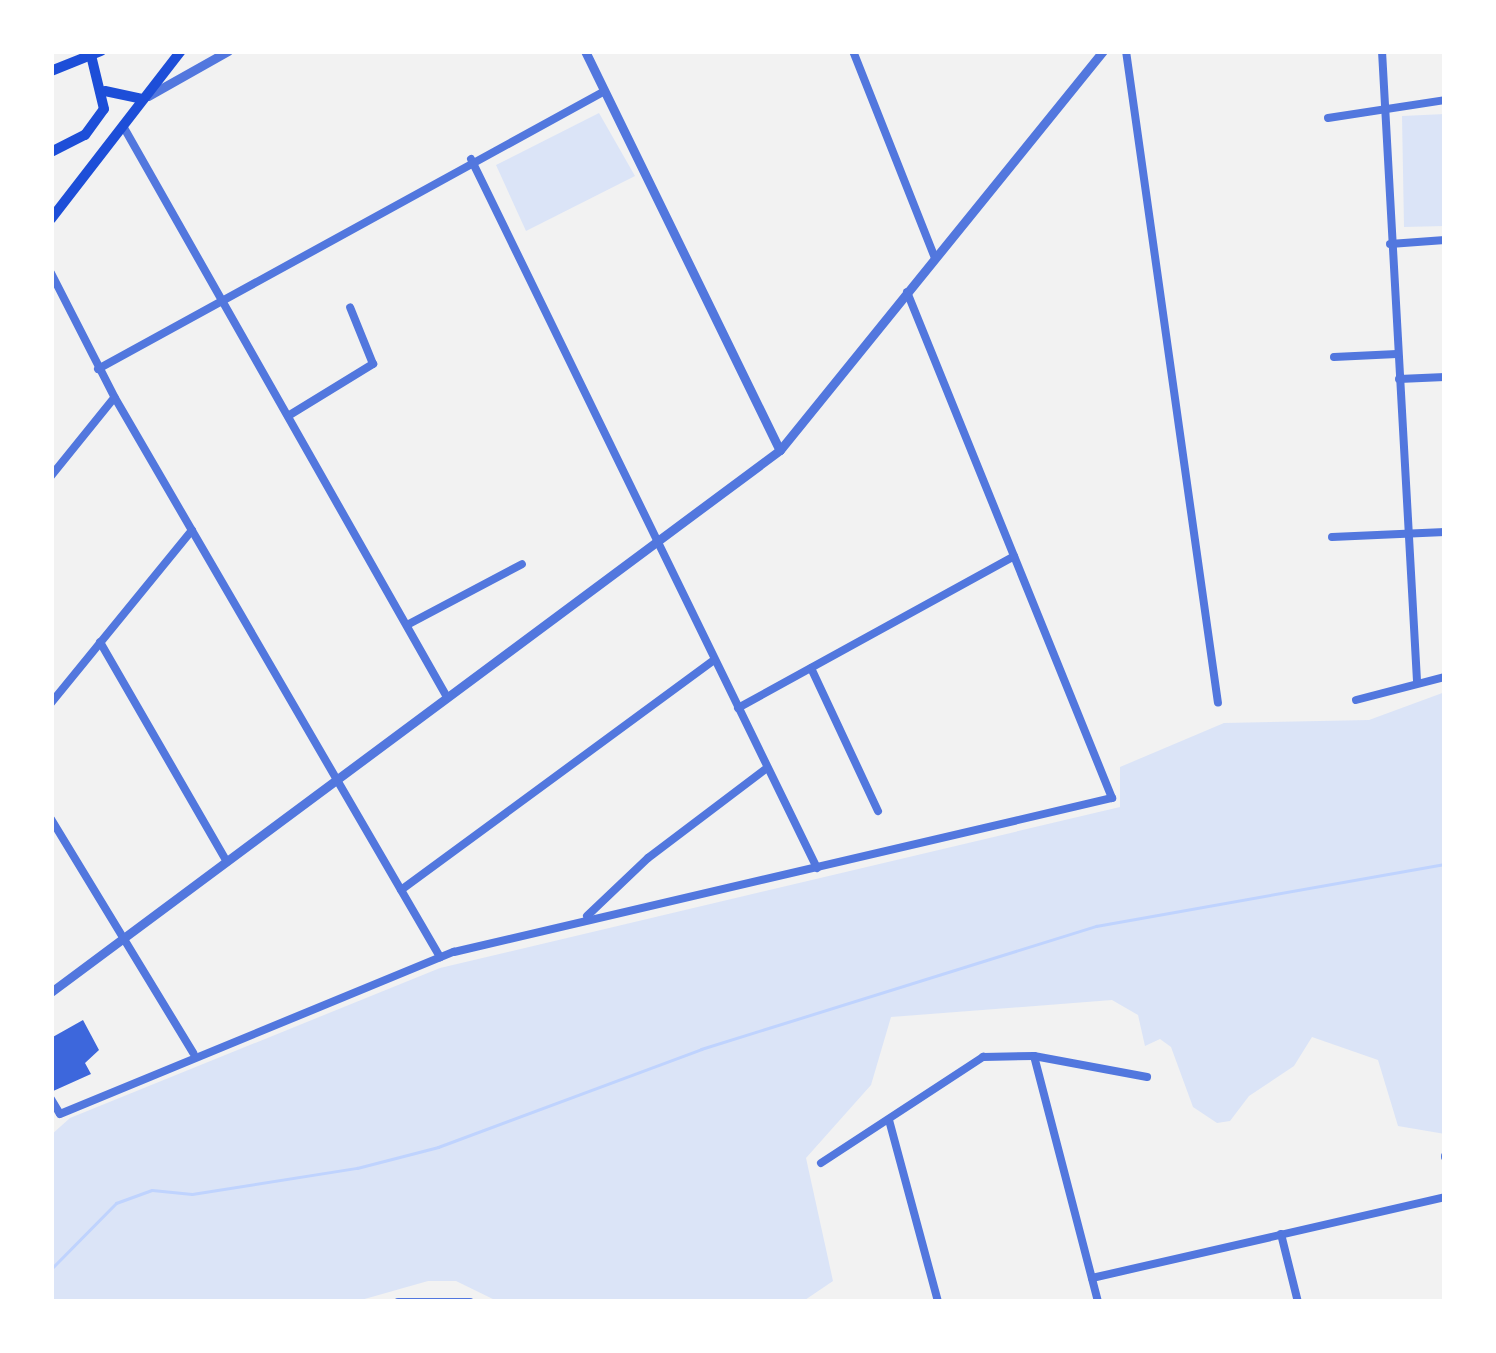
<!DOCTYPE html>
<html>
<head>
<meta charset="utf-8">
<style>
	body { margin:0 }
	#map { position:relative; width:1496px; height:1353px; overflow:hidden; background:#f2f2f2; font-family:"Zilla Slab",serif }
	div>[style] { position:absolute }
	.green>* { inset:0; background:#dbe4f7 }
	.stream>* { height:3px; margin:-1.5px; padding:0 1.5px; transform-origin:1.5px; border-radius:1.5px; background:#bfd3fe }
	.building>* { inset:0; background:#3d67dc }
	.minor>* { height:8px; margin:-4px; padding:0 4px; transform-origin:4px; border-radius:4px; background:#5277de }
	.tertiary>* { height:9px; margin:-4.5px; padding:0 4.5px; transform-origin:4.5px; border-radius:4.5px; background:#5277de }
	.secondary>* { height:10px; margin:-5px; padding:0 5px; transform-origin:5px; border-radius:5px; background:#1d4ed8 }
	span { translate:-50% -50%; white-space:nowrap; text-align:center; line-height:1.15; -webkit-text-stroke:12px #fff; paint-order:stroke }
	.frame { position:absolute; inset:0; border:54px solid #fff; pointer-events:none }
</style>
</head>
<body>
<div id="map">
	<div class="green">
		<i style="clip-path:polygon(599px 113px,635px 176px,526px 231px,496px 165px)"></i>
		<i style="clip-path:polygon(1445px 114px,1445px 226px,1404px 227px,1402px 116px)"></i>
		<i style="clip-path:polygon(1445px 692px,1445px 1134px,1398px 1126px,1378px 1060px,1312px 1037px,1294px 1066px,1249px 1096px,1230px 1121px,1217px 1123px,1193px 1107px,1171px 1047px,1160px 1039px,1145px 1046px,1138px 1015px,1112px 1000px,891px 1017px,871px 1085px,806px 1158px,833px 1281px,802px 1302px,499px 1302px,456px 1281px,428px 1281px,354px 1302px,51px 1302px,51px 1135px,70px 1118px,440px 968px,1120px 807px,1120px 767px,1224px 723px,1369px 720px)"></i>
	</div>
	<div class="stream">
		<i style="left:51px;top:1269px;width:93px;rotate:-45.4deg"></i>
		<i style="left:116px;top:1203px;width:38px;rotate:-20deg"></i>
		<i style="left:152px;top:1190px;width:40px;rotate:5.7deg"></i>
		<i style="left:192px;top:1194px;width:167px;rotate:-9deg"></i>
		<i style="left:357px;top:1168px;width:84px;rotate:-14.5deg"></i>
		<i style="left:438px;top:1147px;width:281px;rotate:-20.4deg"></i>
		<i style="left:701px;top:1049px;width:414px;rotate:-17.3deg"></i>
		<i style="left:1096px;top:926px;width:354px;rotate:-10.1deg"></i>
	</div>
	<div class="building">
		<i style="clip-path:polygon(83px 1020px,99px 1050px,85px 1063px,91px 1074px,51px 1092px,51px 1038px)"></i>
	</div>
	<div class="minor">
		<i style="left:853px;top:51px;width:223px;rotate:68.4deg"></i>
		<i style="left:1126px;top:51px;width:658px;rotate:81.97deg"></i>
		<i style="left:1382px;top:51px;width:630px;rotate:86.82deg"></i>
		<i style="left:1328px;top:118px;width:118px;rotate:-8.7deg"></i>
		<i style="left:123px;top:126px;width:657px;rotate:60.43deg"></i>
		<i style="left:471px;top:159px;width:789px;rotate:63.99deg"></i>
		<i style="left:1390px;top:244px;width:55px;rotate:-4.2deg"></i>
		<i style="left:51px;top:273px;width:140px;rotate:62.9deg"></i>
		<i style="left:115px;top:398px;width:647px;rotate:59.83deg"></i>
		<i style="left:1334px;top:357px;width:63px;rotate:-2.7deg"></i>
		<i style="left:98px;top:369px;width:578px;rotate:-28.74deg"></i>
		<i style="left:1399px;top:379px;width:46px;rotate:-2.5deg"></i>
		<i style="left:288px;top:416px;width:100px;rotate:-31.5deg"></i>
		<i style="left:373px;top:364px;width:61px;rotate:-112deg"></i>
		<i style="left:51px;top:476px;width:100px;rotate:-51.1deg"></i>
		<i style="left:1332px;top:537px;width:113px;rotate:-2.5deg"></i>
		<i style="left:407px;top:625px;width:130px;rotate:-27.9deg"></i>
		<i style="left:100px;top:642px;width:254px;rotate:60deg"></i>
		<i style="left:811px;top:668px;width:158px;rotate:64.9deg"></i>
		<i style="left:1356px;top:700px;width:92px;rotate:-14.5deg"></i>
		<i style="left:51px;top:703px;width:223px;rotate:-50.8deg"></i>
		<i style="left:738px;top:708px;width:315px;rotate:-28.8deg"></i>
		<i style="left:51px;top:819px;width:274px;rotate:58.7deg"></i>
		<i style="left:401px;top:890px;width:388px;rotate:-36.3deg"></i>
		<i style="left:587px;top:916px;width:84px;rotate:-43.6deg"></i>
		<i style="left:648px;top:858px;width:149px;rotate:-37.1deg"></i>
		<i style="left:1034px;top:1056px;width:254px;rotate:75.4deg"></i>
		<i style="left:51px;top:1099px;width:17px;rotate:59deg"></i>
		<i style="left:60px;top:1114px;width:426px;rotate:-22.4deg"></i>
		<i style="left:454px;top:952px;width:676px;rotate:-13.17deg"></i>
		<i style="left:1112px;top:798px;width:546px;rotate:-112.05deg"></i>
		<i style="left:889px;top:1120px;width:188px;rotate:74.9deg"></i>
		<i style="left:1445px;top:1156px;width:1px;rotate:90deg"></i>
		<i style="left:821px;top:1163px;width:194px;rotate:-33.2deg"></i>
		<i style="left:983px;top:1057px;width:51px;rotate:-1.1deg"></i>
		<i style="left:1034px;top:1056px;width:115px;rotate:10.5deg"></i>
		<i style="left:1281px;top:1234px;width:70px;rotate:76deg"></i>
		<i style="left:1092px;top:1278px;width:362px;rotate:-12.9deg"></i>
		<i style="left:398px;top:1302px;width:72px"></i>
	</div>
	<div class="tertiary">
		<i style="left:585px;top:51px;width:444px;rotate:64deg"></i>
		<i style="left:148px;top:96px;width:92px;rotate:-29.4deg"></i>
		<i style="left:51px;top:992px;width:908px;rotate:-36.63deg"></i>
		<i style="left:780px;top:450px;width:513px;rotate:-51.01deg"></i>
	</div>
	<div class="secondary">
		<i style="left:51px;top:71px;width:54px;rotate:-21.8deg"></i>
		<i style="left:105px;top:91px;width:39px;rotate:12deg"></i>
		<i style="left:51px;top:152px;width:38px;rotate:-27deg"></i>
		<i style="left:85px;top:135px;width:32px;rotate:-54deg"></i>
		<i style="left:104px;top:109px;width:60px;rotate:-103.6deg"></i>
		<i style="left:51px;top:219px;width:212px;rotate:-52.3deg"></i>
	</div>
	<div class="frame"></div>
</div>
</body>
</html>
